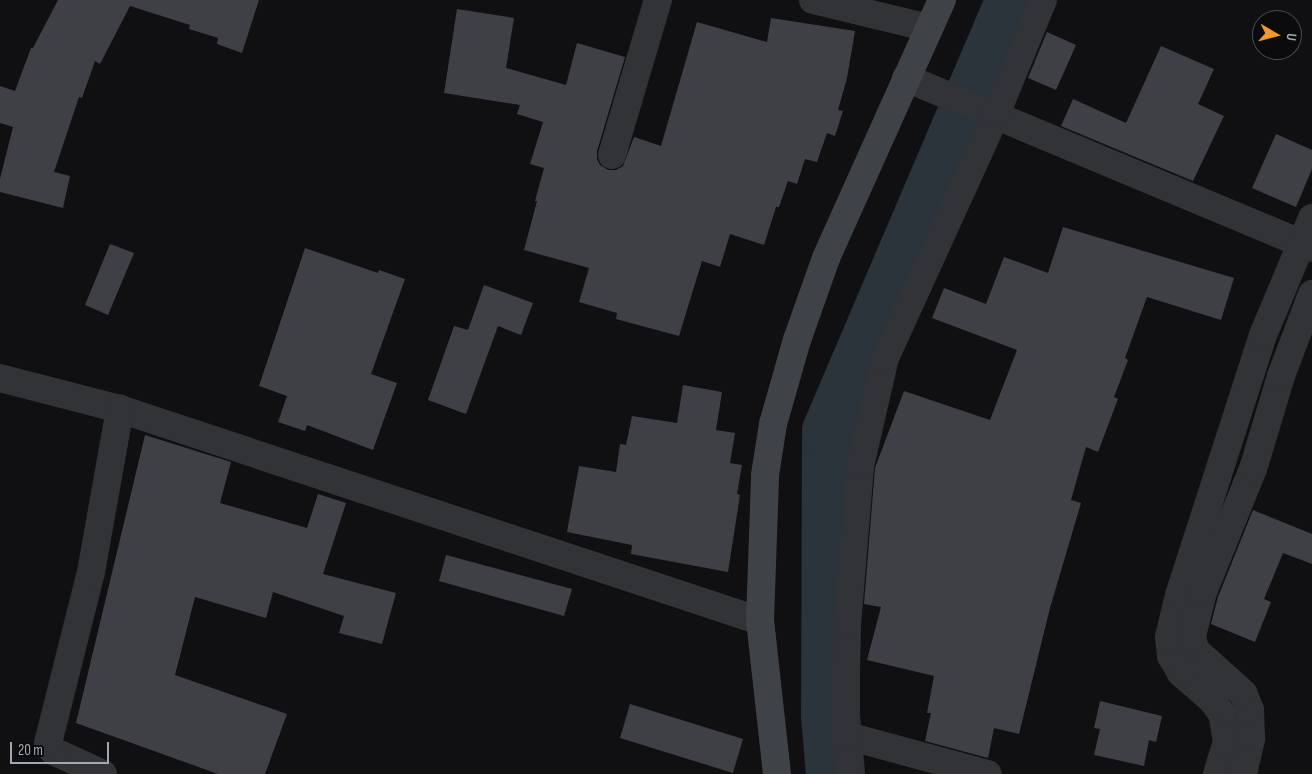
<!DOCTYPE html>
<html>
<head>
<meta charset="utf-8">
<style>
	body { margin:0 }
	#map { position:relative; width:1312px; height:774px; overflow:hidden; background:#101012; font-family:"Sofia Sans Condensed",sans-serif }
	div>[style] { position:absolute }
	.river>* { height:59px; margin:-29.5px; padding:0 29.5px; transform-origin:29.5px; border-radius:29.5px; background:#2a343a }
	.building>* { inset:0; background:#3f4045 }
	.street>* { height:28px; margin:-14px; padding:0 14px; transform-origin:14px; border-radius:14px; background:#313337 }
	.secondary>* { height:28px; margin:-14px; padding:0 14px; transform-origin:14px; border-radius:14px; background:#3f4247 }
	span { translate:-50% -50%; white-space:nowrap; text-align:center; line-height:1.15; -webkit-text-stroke:4.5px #0b0b0d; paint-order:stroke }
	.north { position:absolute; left:1252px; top:10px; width:50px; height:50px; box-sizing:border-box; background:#0b0b0d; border:1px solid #474a4f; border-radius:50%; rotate:98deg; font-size:14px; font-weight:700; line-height:20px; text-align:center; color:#a1a8b3 }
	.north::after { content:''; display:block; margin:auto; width:18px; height:22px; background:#f39827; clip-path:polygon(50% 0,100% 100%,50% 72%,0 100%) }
	.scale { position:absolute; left:10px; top:742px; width:99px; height:22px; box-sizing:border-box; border:2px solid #a1a8b3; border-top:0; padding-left:6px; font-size:15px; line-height:18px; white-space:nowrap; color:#a1a8b3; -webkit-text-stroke:4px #0b0b0d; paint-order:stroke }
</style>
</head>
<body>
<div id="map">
	<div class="river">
		<i style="left:835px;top:774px;width:60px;rotate:-94.8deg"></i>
		<i style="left:830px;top:714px;width:283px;rotate:-89.8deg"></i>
		<i style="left:831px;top:431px;width:469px;rotate:-66.9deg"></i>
	</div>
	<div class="building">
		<i style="clip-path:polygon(58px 0,259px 0,242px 53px,217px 44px,218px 38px,189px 29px,190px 25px,130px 6px,100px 64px,95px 61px,82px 98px,79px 97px,54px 172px,70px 176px,63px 208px,0 192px,0 179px,13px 127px,0 123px,0 86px,15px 91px,31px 48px,33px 48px)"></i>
		<i style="clip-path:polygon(457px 9px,514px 18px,506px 68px,566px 85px,577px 43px,625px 57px,597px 151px,597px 159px,600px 165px,608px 170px,616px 170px,623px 166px,634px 137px,661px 146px,697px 22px,767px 42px,771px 18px,855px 31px,847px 78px,838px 110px,843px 111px,835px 136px,827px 133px,817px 162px,805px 159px,797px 184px,788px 181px,779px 207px,776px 207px,764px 245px,730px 234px,720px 267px,702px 261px,679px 336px,616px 319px,617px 313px,579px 302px,589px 268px,524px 250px,537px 201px,535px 201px,544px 168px,530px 164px,543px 122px,517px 114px,520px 105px,444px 93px)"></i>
		<i style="clip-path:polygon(1047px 32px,1076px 45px,1056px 90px,1028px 78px)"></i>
		<i style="clip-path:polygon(1161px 46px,1214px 69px,1198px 104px,1224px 116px,1193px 181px,1061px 126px,1073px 99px,1126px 123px)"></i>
		<i style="clip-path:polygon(1276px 134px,1312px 150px,1312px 169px,1296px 207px,1252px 188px)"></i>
		<i style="clip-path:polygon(1063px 227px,1234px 278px,1221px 320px,1147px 297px,1125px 358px,1128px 360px,1114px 397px,1118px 399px,1098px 452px,1086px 447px,1071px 500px,1081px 503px,1050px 608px,1019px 734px,994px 728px,988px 758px,925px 741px,931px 713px,927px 713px,934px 676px,867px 660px,881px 607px,864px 604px,875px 468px,904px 391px,990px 420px,1017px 350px,932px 318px,944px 288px,986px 304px,1004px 257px,1048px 273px)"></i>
		<i style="clip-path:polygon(110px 244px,134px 253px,108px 315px,85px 305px)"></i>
		<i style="clip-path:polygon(305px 248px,378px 273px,379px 270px,405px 279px,371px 374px,397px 383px,373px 450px,307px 425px,305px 431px,278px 422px,287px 396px,259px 386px)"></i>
		<i style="clip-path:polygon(484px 285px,533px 303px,521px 335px,498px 326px,466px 414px,428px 400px,454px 326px,468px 330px)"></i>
		<i style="clip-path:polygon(683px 385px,722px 392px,716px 430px,735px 433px,730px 463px,742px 465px,737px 494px,740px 495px,728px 572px,631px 554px,632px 545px,567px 532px,579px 466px,616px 472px,620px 444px,626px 445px,632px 416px,677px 423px)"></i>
		<i style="clip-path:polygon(145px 435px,231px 462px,220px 503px,307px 528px,318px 494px,346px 503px,323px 574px,396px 593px,382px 644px,339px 633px,344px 616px,273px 592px,266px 618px,195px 597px,175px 675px,287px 714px,265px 774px,218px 774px,76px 723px)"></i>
		<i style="clip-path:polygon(1253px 510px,1312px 534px,1312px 564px,1283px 553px,1264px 599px,1271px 602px,1255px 642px,1211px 624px,1218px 597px)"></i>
		<i style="clip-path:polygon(446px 555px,572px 589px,564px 616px,439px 581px)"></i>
		<i style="clip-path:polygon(1100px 701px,1162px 716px,1156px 742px,1149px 740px,1144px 766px,1094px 755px,1100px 729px,1094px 728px)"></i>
		<i style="clip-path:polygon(630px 704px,743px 739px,733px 773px,620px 738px)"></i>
	</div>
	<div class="street">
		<i style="left:813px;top:0;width:119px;rotate:13.6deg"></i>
		<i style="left:906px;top:78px;width:440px;rotate:22.7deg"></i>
		<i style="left:612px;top:155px;width:162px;rotate:-73.5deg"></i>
		<i style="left:0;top:378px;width:124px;rotate:14.5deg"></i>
		<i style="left:120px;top:409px;width:674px;rotate:18.33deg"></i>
		<i style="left:844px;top:735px;width:149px;rotate:15.2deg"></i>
		<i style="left:103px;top:774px;width:55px;rotate:-155.3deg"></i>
		<i style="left:53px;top:751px;width:9px;rotate:-122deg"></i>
		<i style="left:48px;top:743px;width:176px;rotate:-75.9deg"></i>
		<i style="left:91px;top:572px;width:166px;rotate:-79.9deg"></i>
		<i style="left:850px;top:774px;width:39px;rotate:-99deg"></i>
		<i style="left:844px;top:735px;width:110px;rotate:-88.4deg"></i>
		<i style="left:847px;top:625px;width:160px;rotate:-85.3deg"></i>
		<i style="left:860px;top:466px;width:111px;rotate:-77deg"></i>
		<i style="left:885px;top:358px;width:268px;rotate:-65.5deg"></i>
		<i style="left:996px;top:114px;width:123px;rotate:-67.6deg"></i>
		<i style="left:1217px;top:774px;width:34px;rotate:-73deg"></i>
		<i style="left:1227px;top:741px;width:27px;rotate:-100deg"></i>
		<i style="left:1222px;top:714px;width:16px;rotate:-125deg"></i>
		<i style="left:1213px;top:701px;width:43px;rotate:-138.8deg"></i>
		<i style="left:1181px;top:673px;width:20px;rotate:-120deg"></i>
		<i style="left:1171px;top:656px;width:19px;rotate:-96deg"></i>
		<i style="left:1169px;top:637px;width:43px;rotate:-76.6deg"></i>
		<i style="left:1179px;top:595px;width:273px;rotate:-72.1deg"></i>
		<i style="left:1263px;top:335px;width:127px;rotate:-67.3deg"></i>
		<i style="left:1243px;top:774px;width:37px;rotate:-77deg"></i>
		<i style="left:1251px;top:738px;width:28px;rotate:-92deg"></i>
		<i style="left:1250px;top:710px;width:18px;rotate:-112deg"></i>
		<i style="left:1243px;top:693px;width:64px;rotate:-138.1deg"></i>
		<i style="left:1195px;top:650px;width:14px;rotate:-102deg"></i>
		<i style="left:1192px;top:636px;width:45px;rotate:-76deg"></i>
		<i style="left:1203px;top:592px;width:133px;rotate:-67.9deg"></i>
		<i style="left:1253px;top:469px;width:97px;rotate:-73.2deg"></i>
		<i style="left:1281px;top:376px;width:88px;rotate:-69.3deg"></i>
	</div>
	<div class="secondary">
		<i style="left:777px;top:774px;width:154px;rotate:-96.3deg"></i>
		<i style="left:760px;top:621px;width:146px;rotate:-88deg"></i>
		<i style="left:765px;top:475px;width:52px;rotate:-81.1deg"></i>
		<i style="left:773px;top:424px;width:87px;rotate:-74.1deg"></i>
		<i style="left:797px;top:340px;width:87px;rotate:-70.5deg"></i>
		<i style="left:826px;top:258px;width:283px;rotate:-65.8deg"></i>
	</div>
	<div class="north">U</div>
	<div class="scale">20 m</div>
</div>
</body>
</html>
